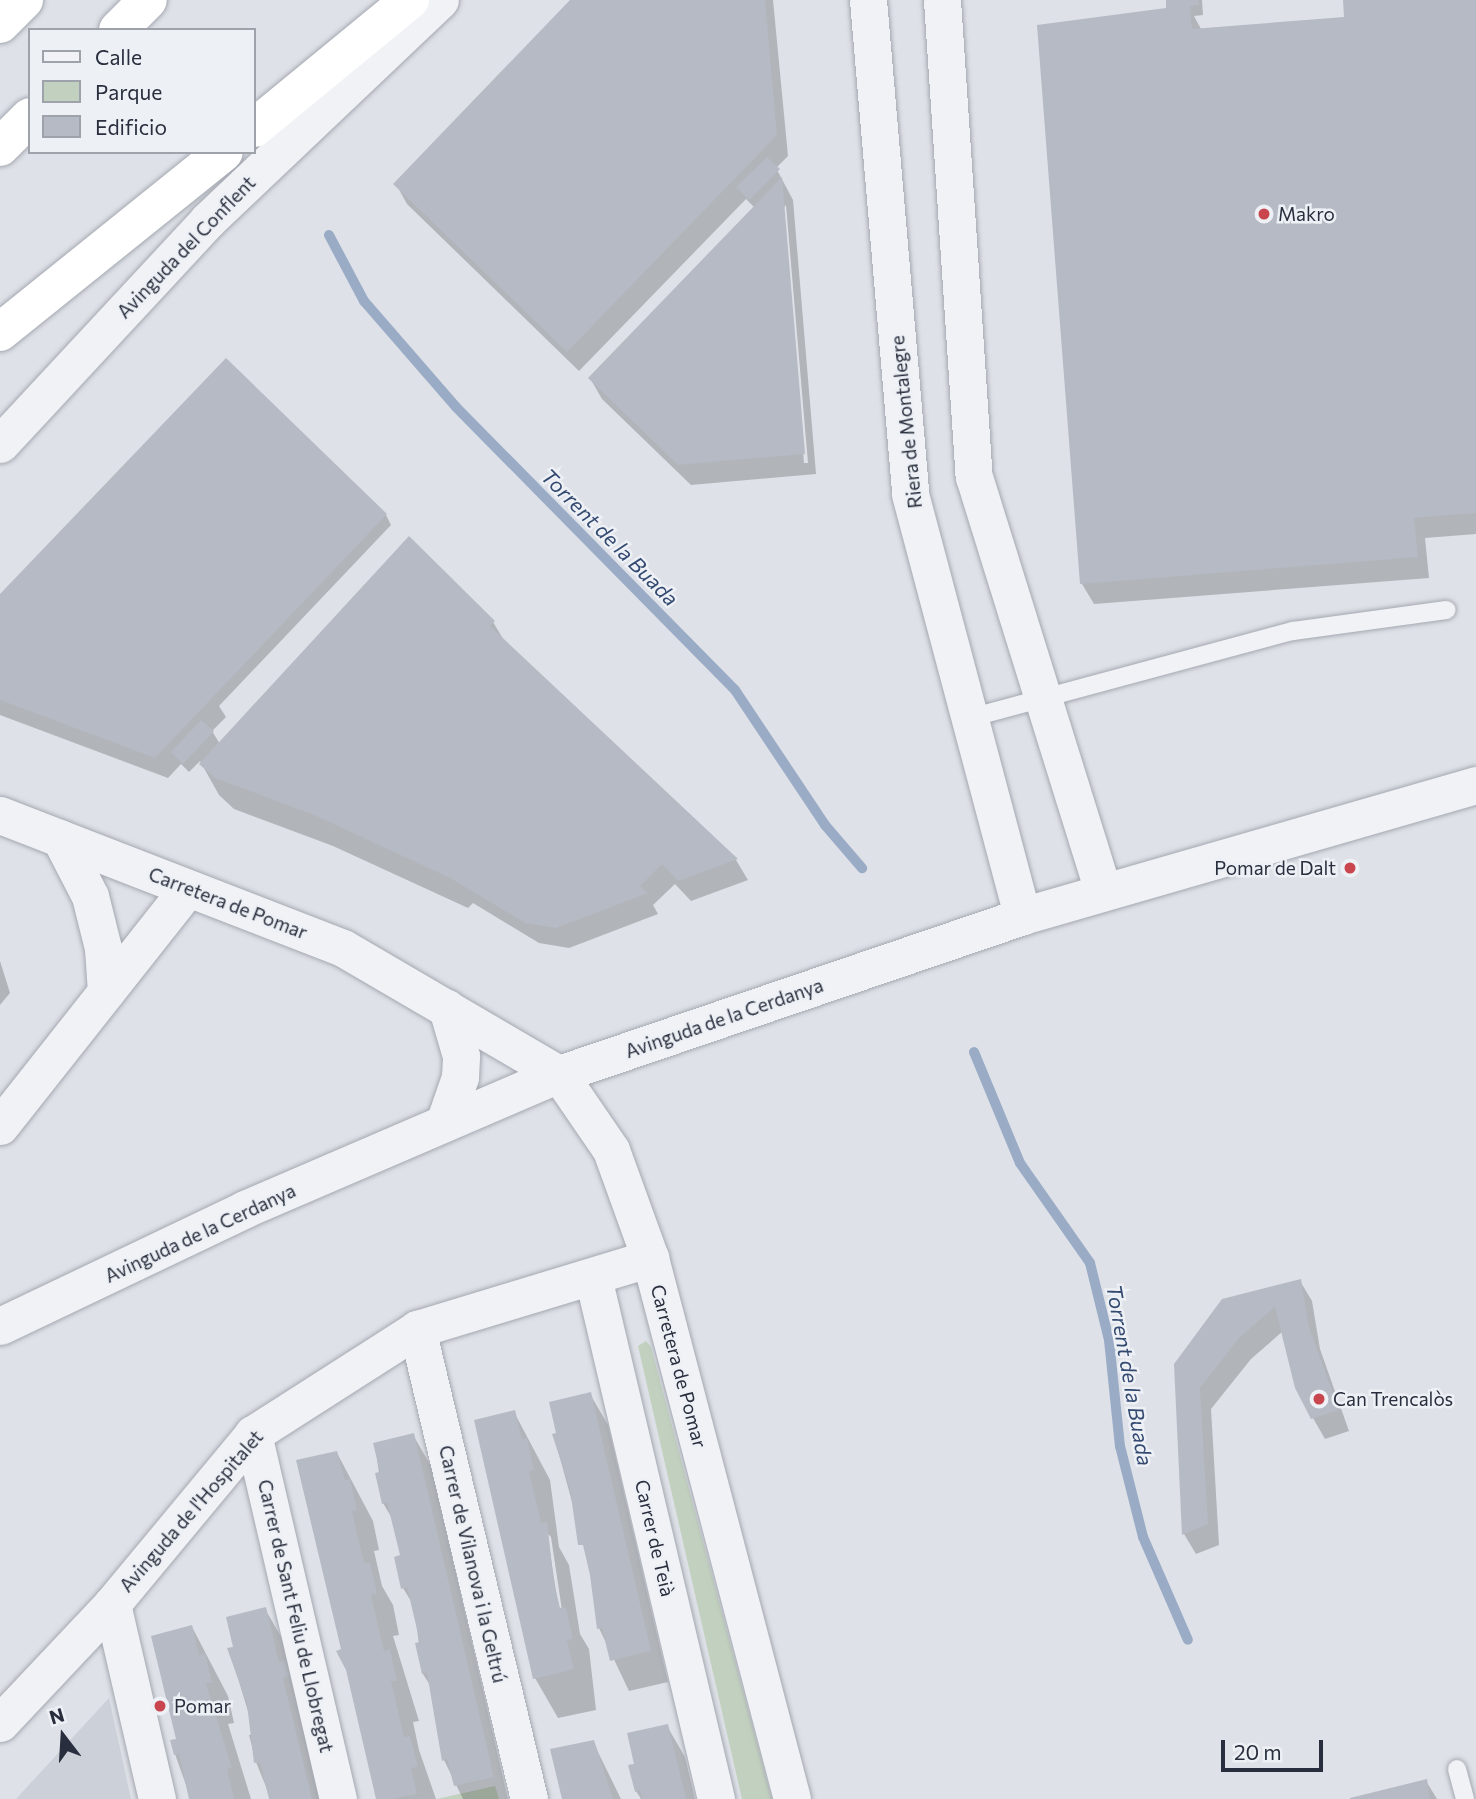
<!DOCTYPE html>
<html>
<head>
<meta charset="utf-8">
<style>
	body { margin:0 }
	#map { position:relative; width:1476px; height:1799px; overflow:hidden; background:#dee1e7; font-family:Commissioner,sans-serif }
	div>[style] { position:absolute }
	.built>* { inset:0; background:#ccd0d9 }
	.green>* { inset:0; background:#c2d1bf }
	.shadow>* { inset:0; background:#0003 }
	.stream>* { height:10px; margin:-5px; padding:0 5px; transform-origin:5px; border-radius:5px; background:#9aabc6 }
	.building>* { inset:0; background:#b5bac4 }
	.roads { filter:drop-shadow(0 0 2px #a4a8b1) drop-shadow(0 0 2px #a4a8b1) }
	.service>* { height:18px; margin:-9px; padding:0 9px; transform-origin:9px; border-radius:9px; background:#f1f2f6 }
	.minor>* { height:37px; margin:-18.5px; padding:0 18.5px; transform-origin:18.5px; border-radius:18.5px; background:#f1f2f6 }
	.motorway>* { height:38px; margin:-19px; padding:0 19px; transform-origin:19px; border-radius:19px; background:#fff }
	.dots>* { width:19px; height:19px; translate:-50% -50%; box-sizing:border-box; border:4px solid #edf0f5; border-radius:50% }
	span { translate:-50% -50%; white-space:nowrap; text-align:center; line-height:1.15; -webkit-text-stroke:5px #edf0f5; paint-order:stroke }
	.poi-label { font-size:19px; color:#282e3d }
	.left { translate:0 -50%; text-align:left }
	.right { translate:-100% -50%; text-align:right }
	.street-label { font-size:19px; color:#282e3d }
	.water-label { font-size:21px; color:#334970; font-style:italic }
	.legend { position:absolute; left:28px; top:28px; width:228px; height:126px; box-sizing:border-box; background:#edf0f5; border:2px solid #9ea2ab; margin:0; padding:9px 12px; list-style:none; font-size:21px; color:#282e3d }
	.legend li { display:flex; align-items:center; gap:14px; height:35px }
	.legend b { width:35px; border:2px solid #9ea2ab }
	.north { position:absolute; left:28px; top:1701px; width:70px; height:70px; -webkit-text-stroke:5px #edf0f5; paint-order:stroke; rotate:343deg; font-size:19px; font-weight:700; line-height:28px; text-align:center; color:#282e3d }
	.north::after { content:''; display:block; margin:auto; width:24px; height:32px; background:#282e3d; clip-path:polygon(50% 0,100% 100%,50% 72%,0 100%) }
	.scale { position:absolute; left:1221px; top:1740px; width:102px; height:32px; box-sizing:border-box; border:4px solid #282e3d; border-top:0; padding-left:9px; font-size:21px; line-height:24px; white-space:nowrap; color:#282e3d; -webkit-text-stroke:5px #edf0f5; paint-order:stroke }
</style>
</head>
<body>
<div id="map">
	<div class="built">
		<i style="clip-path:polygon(109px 1698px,131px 1799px,16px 1799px)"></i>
	</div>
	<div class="green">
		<i style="clip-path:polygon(646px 1341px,651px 1347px,772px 1799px,742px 1799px,638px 1346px)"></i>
		<i style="clip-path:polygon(495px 1786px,499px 1799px,437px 1799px)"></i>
	</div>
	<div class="shadow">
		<i style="clip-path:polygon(evenodd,573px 0,773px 0,788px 156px,776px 168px,793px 200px,816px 474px,691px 485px,602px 399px,590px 378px,755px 208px,746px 199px,579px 371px,407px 204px,396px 184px,573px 0,786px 205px,808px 463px,804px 463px,783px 209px,786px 205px)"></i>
		<i style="clip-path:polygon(1167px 0,1202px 0,1203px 15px,1194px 16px,1201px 29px,1345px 18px,1344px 0,1476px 0,1476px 534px,1425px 538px,1429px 578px,1094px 604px,1082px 584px,1038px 27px,1168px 10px)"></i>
		<i style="clip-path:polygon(386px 515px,391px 525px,219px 706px,226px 717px,212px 731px,220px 744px,493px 622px,505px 642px,736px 860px,748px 880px,691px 901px,675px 884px,653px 905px,658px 914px,569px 948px,539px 943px,473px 903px,468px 908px,333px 846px,234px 809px,219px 795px,200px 761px,189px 772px,181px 764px,168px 778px,0 715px,0 597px)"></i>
		<i style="clip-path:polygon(0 961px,10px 993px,0 1005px)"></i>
		<i style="clip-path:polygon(1300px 1281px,1312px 1301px,1320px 1349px,1349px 1431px,1325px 1439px,1313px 1418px,1283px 1331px,1251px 1359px,1211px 1409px,1219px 1545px,1196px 1554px,1184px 1534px,1175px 1365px)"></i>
		<i style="clip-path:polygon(590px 1394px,608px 1425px,668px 1682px,629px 1691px,599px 1628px,592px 1575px,554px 1436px)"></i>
		<i style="clip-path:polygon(evenodd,514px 1412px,550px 1480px,559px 1547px,569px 1565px,580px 1634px,589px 1649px,596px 1710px,558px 1718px,535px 1678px,514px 1412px,547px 1533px,551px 1537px,563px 1617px,560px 1617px,547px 1533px)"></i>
		<i style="clip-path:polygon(413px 1435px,431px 1466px,508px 1799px,463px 1799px,444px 1760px,437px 1730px,442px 1729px,433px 1690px,423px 1674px,414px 1606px,403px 1588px,402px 1557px,393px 1520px,383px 1503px,375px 1444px)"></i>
		<i style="clip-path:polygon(337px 1453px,373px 1521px,379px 1550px,374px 1551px,382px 1586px,393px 1605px,399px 1635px,393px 1636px,419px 1721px,413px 1722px,419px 1750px,436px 1799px,377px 1799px,343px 1650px)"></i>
		<i style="clip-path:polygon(265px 1609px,283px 1640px,321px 1799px,271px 1799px,256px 1762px,249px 1735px,255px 1734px,229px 1649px,235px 1648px)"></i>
		<i style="clip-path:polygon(192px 1627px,228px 1696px,234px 1723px,228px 1724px,251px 1799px,191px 1799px,175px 1754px)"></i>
		<i style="clip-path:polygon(667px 1726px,685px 1757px,695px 1799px,641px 1799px,636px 1791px,636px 1765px)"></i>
		<i style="clip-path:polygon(593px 1742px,621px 1799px,563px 1799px)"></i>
		<i style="clip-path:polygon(1426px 1781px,1437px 1799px,1353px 1799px)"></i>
	</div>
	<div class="stream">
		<i style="left:329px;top:235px;width:75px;rotate:62.1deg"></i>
		<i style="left:364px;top:301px;width:140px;rotate:49deg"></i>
		<i style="left:456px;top:407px;width:397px;rotate:45.4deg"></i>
		<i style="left:735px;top:690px;width:162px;rotate:56.3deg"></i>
		<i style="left:825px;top:825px;width:57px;rotate:49.3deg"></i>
		<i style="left:974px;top:1052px;width:120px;rotate:67.5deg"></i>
		<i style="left:1020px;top:1163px;width:122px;rotate:55deg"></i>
		<i style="left:1090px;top:1263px;width:79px;rotate:76.1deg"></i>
		<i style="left:1109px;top:1340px;width:107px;rotate:84.1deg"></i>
		<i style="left:1120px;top:1446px;width:94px;rotate:75.8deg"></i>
		<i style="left:1143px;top:1537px;width:112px;rotate:66.4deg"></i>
	</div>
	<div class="building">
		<i style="clip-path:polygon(570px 0,765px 0,777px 135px,567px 352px,393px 184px)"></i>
		<i style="clip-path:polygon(1166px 0,1198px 0,1199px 5px,1190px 6px,1192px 29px,1344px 17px,1343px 0,1476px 0,1476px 513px,1414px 518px,1418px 557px,1080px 584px,1037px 25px,1166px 8px)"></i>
		<i style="clip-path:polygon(767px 157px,780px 169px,749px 200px,736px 187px)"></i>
		<i style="clip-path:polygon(782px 177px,805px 454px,678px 465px,588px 378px)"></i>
		<i style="clip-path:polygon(226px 358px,387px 514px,155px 758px,0 700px,0 594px)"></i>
		<i style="clip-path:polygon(409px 536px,495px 621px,490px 626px,738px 859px,678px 881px,662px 864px,640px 886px,648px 893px,556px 928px,525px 923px,450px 878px,314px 815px,215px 778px,199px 764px)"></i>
		<i style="clip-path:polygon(201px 720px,214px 731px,183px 764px,171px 752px)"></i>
		<i style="clip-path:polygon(1301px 1279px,1309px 1327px,1339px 1410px,1311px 1419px,1295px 1388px,1275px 1307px,1239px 1338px,1200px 1388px,1208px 1524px,1182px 1535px,1174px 1364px,1222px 1299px)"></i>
		<i style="clip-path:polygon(591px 1392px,651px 1651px,610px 1661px,602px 1628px,597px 1629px,590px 1575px,583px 1545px,578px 1545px,570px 1489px,552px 1434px,556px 1433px,549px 1402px)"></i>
		<i style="clip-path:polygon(515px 1410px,522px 1439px,527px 1438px,534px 1470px,529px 1471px,541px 1523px,547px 1522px,554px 1583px,560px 1608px,566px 1607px,573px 1639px,567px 1640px,574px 1669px,533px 1679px,474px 1420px)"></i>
		<i style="clip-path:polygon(414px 1433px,494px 1777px,454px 1786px,447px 1759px,442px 1761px,427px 1673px,422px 1674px,415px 1643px,420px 1642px,407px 1587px,401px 1589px,394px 1557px,400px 1555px,387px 1502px,382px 1504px,375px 1473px,380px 1472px,373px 1443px)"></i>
		<i style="clip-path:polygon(337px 1451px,345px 1480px,350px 1479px,357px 1510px,352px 1511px,364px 1563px,370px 1562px,377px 1594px,371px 1595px,384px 1651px,390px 1649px,397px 1681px,391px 1681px,404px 1737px,410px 1736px,418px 1767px,411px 1768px,417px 1794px,392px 1799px,376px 1799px,346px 1670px,336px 1651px,341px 1649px,296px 1460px)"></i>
		<i style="clip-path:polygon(266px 1607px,279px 1662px,285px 1661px,289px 1675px,283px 1678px,312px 1799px,269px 1799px,260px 1762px,254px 1763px,247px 1704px,227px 1648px,233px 1647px,226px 1617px)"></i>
		<i style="clip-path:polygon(192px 1625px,199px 1655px,205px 1653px,212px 1683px,206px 1683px,232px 1768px,227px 1769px,234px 1799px,189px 1799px,179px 1754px,174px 1755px,170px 1740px,176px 1739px,151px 1636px)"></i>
		<i style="clip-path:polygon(668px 1724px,686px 1799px,642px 1799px,640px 1790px,635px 1792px,628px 1765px,634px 1764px,627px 1733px)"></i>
		<i style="clip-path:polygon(594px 1740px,613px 1799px,562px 1799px,550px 1749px)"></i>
		<i style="clip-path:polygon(1427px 1779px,1430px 1799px,1350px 1799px,1350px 1798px)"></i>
	</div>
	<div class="roads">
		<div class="service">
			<i style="left:966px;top:719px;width:339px;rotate:-15.1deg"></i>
			<i style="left:1293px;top:631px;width:155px;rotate:-7.8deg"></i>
			<i style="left:1457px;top:1769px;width:31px;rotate:75deg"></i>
		</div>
		<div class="minor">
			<i style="left:868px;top:0;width:496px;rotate:85.1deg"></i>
			<i style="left:910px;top:494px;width:437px;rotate:75.1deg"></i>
			<i style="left:942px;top:0;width:478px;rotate:86.2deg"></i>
			<i style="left:974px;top:477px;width:434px;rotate:72.7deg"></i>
			<i style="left:0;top:444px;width:304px;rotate:-47.1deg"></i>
			<i style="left:207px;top:221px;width:321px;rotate:-43.5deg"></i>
			<i style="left:0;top:815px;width:368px;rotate:21.2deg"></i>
			<i style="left:343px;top:948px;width:250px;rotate:30.3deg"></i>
			<i style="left:559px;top:1074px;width:92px;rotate:55.6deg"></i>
			<i style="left:611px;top:1150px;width:115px;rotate:70.1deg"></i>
			<i style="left:650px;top:1258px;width:559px;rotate:75.29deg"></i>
			<i style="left:60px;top:838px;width:65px;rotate:62.7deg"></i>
			<i style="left:90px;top:896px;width:54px;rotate:76deg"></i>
			<i style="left:103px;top:948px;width:44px;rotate:86.1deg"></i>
			<i style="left:444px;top:1123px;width:49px;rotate:-70.8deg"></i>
			<i style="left:460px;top:1077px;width:21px;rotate:-87deg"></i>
			<i style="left:461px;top:1056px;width:50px;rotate:-106.3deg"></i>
			<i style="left:0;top:1126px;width:303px;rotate:-51.7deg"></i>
			<i style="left:593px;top:1277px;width:536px;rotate:76.74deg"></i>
			<i style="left:0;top:1326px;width:272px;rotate:-25.5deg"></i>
			<i style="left:245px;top:1209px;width:342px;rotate:-23.3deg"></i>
			<i style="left:559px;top:1074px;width:489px;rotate:-18.8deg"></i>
			<i style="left:1022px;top:916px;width:473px;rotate:-16.1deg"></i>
			<i style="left:417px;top:1329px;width:483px;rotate:76.6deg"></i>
			<i style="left:253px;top:1434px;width:375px;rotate:76.9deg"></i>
			<i style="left:112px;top:1604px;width:200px;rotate:77deg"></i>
			<i style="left:0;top:1723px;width:163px;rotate:-46.7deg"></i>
			<i style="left:112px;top:1604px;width:221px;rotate:-50.3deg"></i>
			<i style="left:253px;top:1434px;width:195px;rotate:-32.6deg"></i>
			<i style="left:417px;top:1329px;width:244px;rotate:-16.9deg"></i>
		</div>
		<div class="motorway">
			<i style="left:0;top:24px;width:34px;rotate:-45deg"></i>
			<i style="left:118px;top:30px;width:42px;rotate:-45deg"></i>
			<i style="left:254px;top:128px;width:202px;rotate:-39.4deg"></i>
			<i style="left:0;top:147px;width:42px;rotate:-45deg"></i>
			<i style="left:0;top:332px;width:287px;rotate:-38.8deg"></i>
		</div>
	</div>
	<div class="dots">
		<i style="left:1264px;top:214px;background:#c9464e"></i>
		<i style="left:1350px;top:868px;background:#c9464e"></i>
		<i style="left:1319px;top:1399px;background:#c9464e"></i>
		<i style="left:160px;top:1706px;background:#c9464e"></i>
	</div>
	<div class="poi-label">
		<span class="left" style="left:1278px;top:214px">Makro</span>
		<span class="right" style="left:1336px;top:868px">Pomar de Dalt</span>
		<span class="left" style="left:1333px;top:1399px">Can Trencalòs</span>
		<span class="left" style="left:174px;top:1706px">Pomar</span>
	</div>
	<div class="street-label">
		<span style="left:186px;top:247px;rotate:-46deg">Avinguda del Conflent</span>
		<span style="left:906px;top:422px;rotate:-96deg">Riera de Montalegre</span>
		<span style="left:228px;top:903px;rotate:21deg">Carretera de Pomar</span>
		<span style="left:724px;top:1018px;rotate:-19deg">Avinguda de la Cerdanya</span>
		<span style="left:200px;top:1233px;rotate:-25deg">Avinguda de la Cerdanya</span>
		<span style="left:679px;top:1366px;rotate:75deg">Carretera de Pomar</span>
		<span style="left:191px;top:1511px;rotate:-49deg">Avinguda de l'Hospitalet</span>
		<span style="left:655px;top:1538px;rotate:77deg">Carrer de Teià</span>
		<span style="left:473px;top:1564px;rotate:77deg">Carrer de Vilanova i la Geltrú</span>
		<span style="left:296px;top:1616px;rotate:77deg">Carrer de Sant Feliu de Llobregat</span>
	</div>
	<div class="water-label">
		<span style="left:610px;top:537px;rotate:45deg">Torrent de la Buada</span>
		<span style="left:1130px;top:1375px;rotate:80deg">Torrent de la Buada</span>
	</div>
	<ul class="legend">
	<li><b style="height:9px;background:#f1f2f6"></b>Calle</li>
	<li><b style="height:19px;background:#c2d1bf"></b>Parque</li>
	<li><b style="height:19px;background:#b5bac4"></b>Edificio</li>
	</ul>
	<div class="north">N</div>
	<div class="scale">20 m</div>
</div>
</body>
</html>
